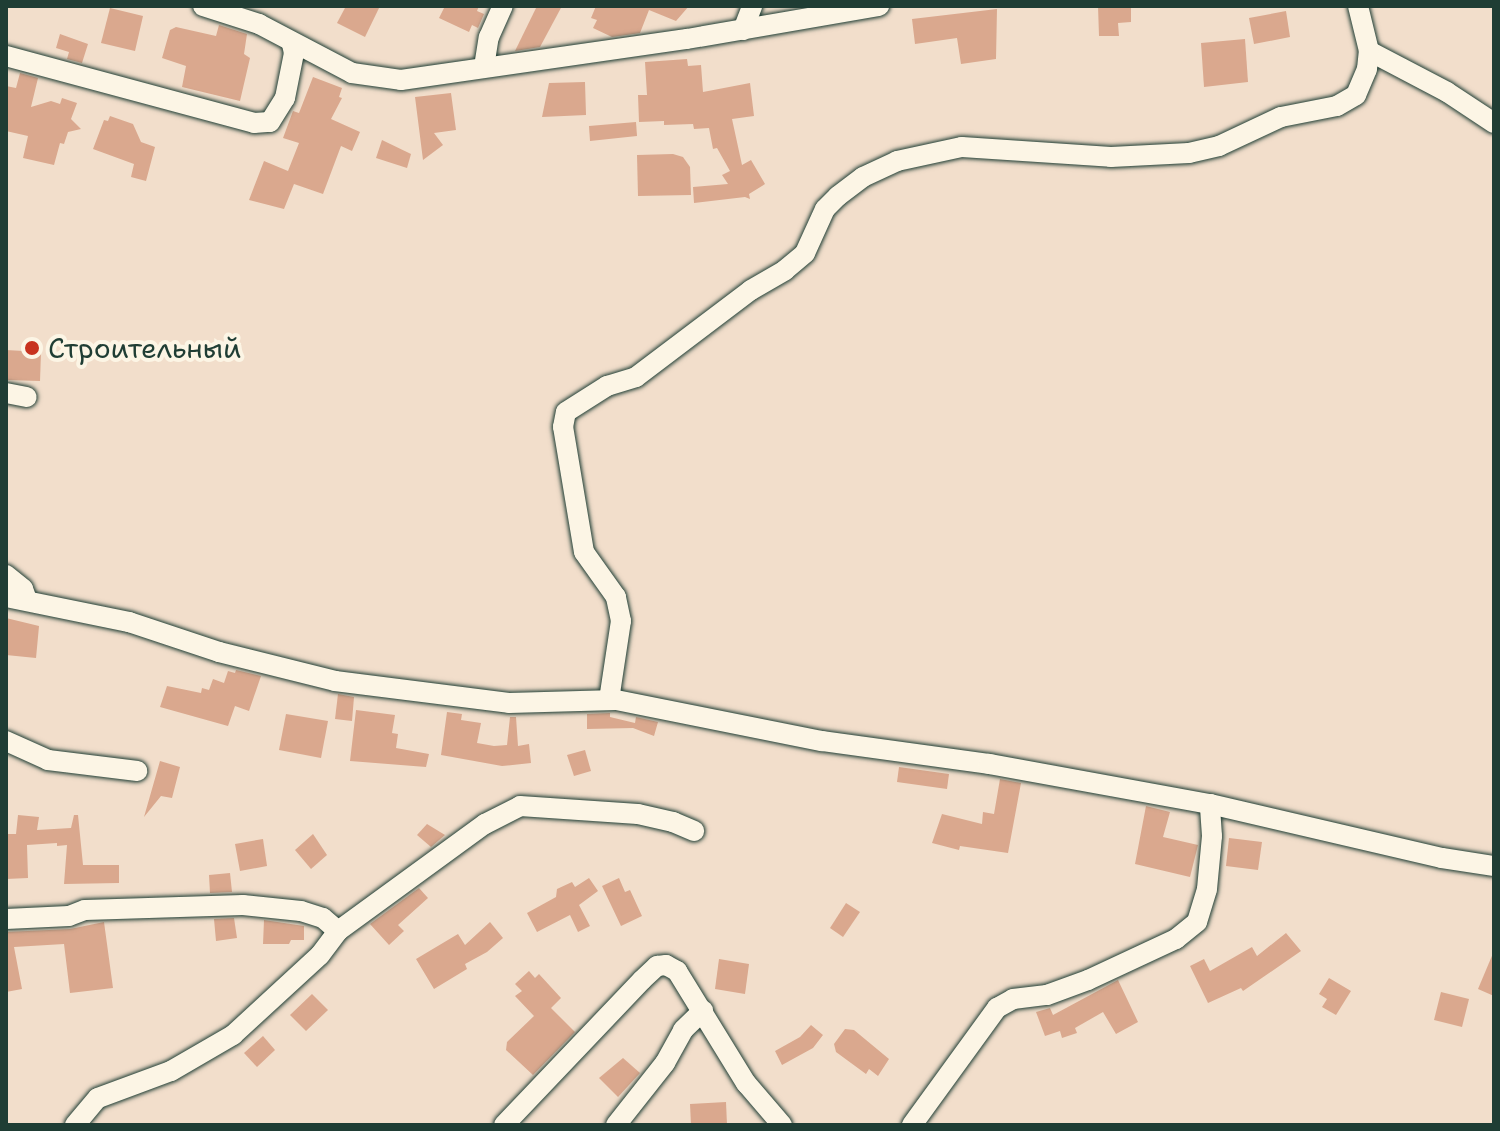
<!DOCTYPE html>
<html>
<head>
<meta charset="utf-8">
<style>
	body { margin:0 }
	#map { position:relative; width:1500px; height:1131px; overflow:hidden; background:#f2decb; font-family:"Shantell Sans",sans-serif }
	div>[style] { position:absolute }
	.building>* { inset:0; background:#daa88e }
	.roads { filter:drop-shadow(0 0 2px #1f3d34) drop-shadow(0 0 2px #1f3d34) }
	.minor>* { height:20px; margin:-10px; padding:0 10px; transform-origin:10px; border-radius:10px; background:#fcf5e5 }
	.dots>* { width:22px; height:22px; translate:-50% -50%; box-sizing:border-box; border:4px solid #fcf5e5; border-radius:50% }
	span { translate:-50% -50%; white-space:nowrap; text-align:center; line-height:1.15; -webkit-text-stroke:8px #fcf5e5; paint-order:stroke }
	.poi-label { font-size:28px; color:#1f3d34 }
	.left { translate:0 -50%; text-align:left }
	.frame { position:absolute; inset:0; border:8px solid #1f3d34; pointer-events:none }
</style>
</head>
<body>
<div id="map">
	<div class="building">
		<i style="clip-path:polygon(346px 6px,380px 6px,365px 37px,337px 23px)"></i>
		<i style="clip-path:polygon(445px 6px,479px 6px,477px 11px,484px 14px,478px 28px,472px 25px,469px 32px,439px 18px)"></i>
		<i style="clip-path:polygon(537px 6px,562px 6px,540px 47px,515px 51px)"></i>
		<i style="clip-path:polygon(596px 6px,689px 6px,676px 21px,649px 10px,640px 33px,612px 37px,593px 28px,597px 20px,591px 18px)"></i>
		<i style="clip-path:polygon(1098px 6px,1131px 6px,1131px 22px,1118px 23px,1119px 36px,1099px 36px)"></i>
		<i style="clip-path:polygon(110px 8px,143px 16px,135px 51px,101px 43px)"></i>
		<i style="clip-path:polygon(997px 9px,996px 59px,961px 64px,957px 38px,915px 44px,912px 19px)"></i>
		<i style="clip-path:polygon(1286px 11px,1290px 37px,1254px 44px,1249px 18px)"></i>
		<i style="clip-path:polygon(219px 25px,247px 34px,244px 54px,250px 58px,240px 101px,182px 87px,186px 66px,162px 58px,170px 30px,176px 27px,216px 36px)"></i>
		<i style="clip-path:polygon(60px 34px,88px 44px,82px 63px,67px 59px,69px 52px,56px 48px)"></i>
		<i style="clip-path:polygon(1245px 39px,1248px 82px,1204px 87px,1201px 43px)"></i>
		<i style="clip-path:polygon(687px 59px,688px 66px,701px 65px,703px 92px,750px 83px,754px 116px,732px 119px,742px 165px,751px 160px,765px 184px,749px 194px,750px 199px,745px 197px,694px 203px,693px 187px,728px 184px,722px 175px,730px 171px,717px 148px,713px 149px,709px 128px,694px 129px,693px 124px,664px 125px,664px 121px,639px 122px,638px 95px,647px 95px,645px 62px)"></i>
		<i style="clip-path:polygon(20px 73px,38px 78px,31px 107px,51px 101px,60px 104px,62px 98px,77px 103px,71px 119px,81px 129px,68px 132px,64px 144px,60px 143px,54px 165px,23px 158px,28px 136px,6px 131px,6px 86px,16px 88px)"></i>
		<i style="clip-path:polygon(313px 77px,342px 88px,339px 97px,342px 98px,331px 119px,360px 132px,352px 151px,341px 146px,323px 194px,294px 184px,284px 209px,249px 200px,264px 161px,288px 171px,299px 143px,283px 138px,293px 111px,299px 113px)"></i>
		<i style="clip-path:polygon(585px 82px,586px 115px,542px 117px,549px 83px)"></i>
		<i style="clip-path:polygon(451px 93px,456px 130px,434px 133px,443px 145px,423px 160px,415px 97px)"></i>
		<i style="clip-path:polygon(110px 116px,133px 124px,141px 142px,155px 147px,146px 181px,131px 177px,134px 164px,93px 149px,104px 120px,108px 121px)"></i>
		<i style="clip-path:polygon(636px 122px,637px 136px,590px 141px,589px 126px)"></i>
		<i style="clip-path:polygon(382px 140px,411px 154px,407px 168px,376px 158px)"></i>
		<i style="clip-path:polygon(673px 154px,683px 157px,690px 167px,691px 195px,638px 196px,637px 155px)"></i>
		<i style="clip-path:polygon(6px 350px,41px 352px,40px 381px,6px 380px)"></i>
		<i style="clip-path:polygon(6px 618px,39px 626px,36px 658px,6px 655px)"></i>
		<i style="clip-path:polygon(236px 670px,261px 676px,249px 711px,235px 706px,228px 726px,160px 707px,167px 686px,201px 693px,202px 688px,209px 690px,213px 679px,224px 683px,228px 671px,235px 673px)"></i>
		<i style="clip-path:polygon(338px 694px,354px 697px,352px 721px,335px 719px)"></i>
		<i style="clip-path:polygon(356px 710px,395px 715px,392px 733px,398px 734px,396px 748px,429px 754px,426px 767px,350px 761px)"></i>
		<i style="clip-path:polygon(447px 712px,462px 714px,461px 720px,481px 723px,477px 743px,494px 746px,507px 745px,510px 717px,516px 717px,518px 746px,529px 744px,531px 763px,502px 766px,441px 755px)"></i>
		<i style="clip-path:polygon(610px 713px,610px 717px,635px 723px,636px 717px,658px 722px,654px 736px,633px 728px,587px 729px,587px 714px)"></i>
		<i style="clip-path:polygon(286px 714px,328px 721px,321px 758px,279px 750px)"></i>
		<i style="clip-path:polygon(585px 750px,591px 771px,574px 776px,567px 755px)"></i>
		<i style="clip-path:polygon(160px 761px,180px 767px,172px 798px,161px 796px,144px 817px)"></i>
		<i style="clip-path:polygon(899px 767px,949px 774px,947px 789px,897px 782px)"></i>
		<i style="clip-path:polygon(1000px 779px,1021px 783px,1008px 853px,960px 846px,959px 850px,932px 843px,942px 814px,982px 824px,983px 812px,994px 814px)"></i>
		<i style="clip-path:polygon(1146px 806px,1170px 812px,1163px 837px,1198px 845px,1190px 877px,1135px 864px)"></i>
		<i style="clip-path:polygon(18px 815px,39px 817px,37px 830px,71px 828px,74px 815px,78px 815px,83px 865px,119px 865px,119px 883px,64px 884px,67px 845px,57px 846px,57px 843px,27px 845px,28px 878px,6px 879px,6px 834px,16px 834px)"></i>
		<i style="clip-path:polygon(427px 824px,445px 835px,431px 847px,417px 835px)"></i>
		<i style="clip-path:polygon(313px 834px,327px 855px,311px 869px,295px 850px)"></i>
		<i style="clip-path:polygon(1229px 838px,1262px 842px,1258px 870px,1226px 866px)"></i>
		<i style="clip-path:polygon(263px 839px,267px 866px,240px 871px,235px 844px)"></i>
		<i style="clip-path:polygon(230px 873px,232px 892px,210px 893px,209px 875px)"></i>
		<i style="clip-path:polygon(589px 878px,598px 891px,579px 905px,590px 926px,578px 932px,570px 915px,537px 932px,527px 913px,556px 897px,557px 889px,572px 882px,575px 887px)"></i>
		<i style="clip-path:polygon(619px 878px,625px 892px,630px 890px,642px 916px,621px 926px,602px 886px)"></i>
		<i style="clip-path:polygon(419px 888px,428px 898px,398px 925px,404px 931px,389px 945px,370px 924px)"></i>
		<i style="clip-path:polygon(846px 903px,860px 912px,843px 937px,830px 928px)"></i>
		<i style="clip-path:polygon(234px 918px,237px 938px,216px 941px,214px 919px)"></i>
		<i style="clip-path:polygon(264px 920px,304px 926px,304px 940px,291px 940px,289px 944px,263px 944px)"></i>
		<i style="clip-path:polygon(104px 922px,113px 988px,70px 993px,64px 944px,14px 947px,22px 989px,6px 992px,6px 932px,70px 929px)"></i>
		<i style="clip-path:polygon(490px 922px,503px 938px,487px 952px,465px 964px,467px 969px,434px 989px,416px 959px,458px 934px,465px 945px)"></i>
		<i style="clip-path:polygon(1286px 933px,1301px 951px,1243px 991px,1241px 988px,1208px 1003px,1190px 966px,1204px 959px,1210px 971px,1252px 947px,1257px 956px)"></i>
		<i style="clip-path:polygon(1494px 951px,1494px 996px,1478px 989px)"></i>
		<i style="clip-path:polygon(719px 959px,749px 964px,745px 994px,715px 989px)"></i>
		<i style="clip-path:polygon(529px 971px,535px 978px,539px 974px,561px 998px,551px 1008px,575px 1032px,533px 1075px,506px 1050px,507px 1042px,534px 1016px,515px 996px,522px 991px,515px 984px)"></i>
		<i style="clip-path:polygon(1329px 978px,1351px 991px,1336px 1015px,1322px 1007px,1327px 999px,1319px 994px)"></i>
		<i style="clip-path:polygon(1118px 980px,1138px 1022px,1116px 1034px,1103px 1012px,1075px 1028px,1077px 1033px,1062px 1038px,1060px 1031px,1045px 1036px,1036px 1012px,1050px 1008px,1053px 1015px)"></i>
		<i style="clip-path:polygon(1441px 992px,1469px 999px,1462px 1027px,1434px 1020px)"></i>
		<i style="clip-path:polygon(312px 994px,328px 1010px,306px 1031px,290px 1015px)"></i>
		<i style="clip-path:polygon(811px 1025px,823px 1035px,813px 1048px,782px 1065px,775px 1051px,800px 1037px)"></i>
		<i style="clip-path:polygon(845px 1029px,854px 1030px,889px 1059px,878px 1076px,869px 1069px,866px 1074px,836px 1052px,834px 1044px)"></i>
		<i style="clip-path:polygon(263px 1036px,275px 1050px,257px 1067px,244px 1053px)"></i>
		<i style="clip-path:polygon(623px 1058px,640px 1073px,618px 1097px,599px 1078px)"></i>
		<i style="clip-path:polygon(726px 1102px,727px 1125px,691px 1125px,690px 1104px)"></i>
	</div>
	<div class="roads">
		<div class="minor">
			<i style="left:203px;top:6px;width:59px;rotate:17.8deg"></i>
			<i style="left:259px;top:24px;width:105px;rotate:27.8deg"></i>
			<i style="left:352px;top:73px;width:49px;rotate:8.1deg"></i>
			<i style="left:401px;top:80px;width:289px;rotate:-8.2deg"></i>
			<i style="left:687px;top:39px;width:195px;rotate:-9.8deg"></i>
			<i style="left:743px;top:30px;width:26px;rotate:-69deg"></i>
			<i style="left:1369px;top:51px;width:88px;rotate:27.7deg"></i>
			<i style="left:1447px;top:92px;width:56px;rotate:33.4deg"></i>
			<i style="left:6px;top:56px;width:257px;rotate:15.1deg"></i>
			<i style="left:254px;top:123px;width:16px;rotate:-4deg"></i>
			<i style="left:270px;top:122px;width:28px;rotate:-58deg"></i>
			<i style="left:285px;top:98px;width:46px;rotate:-78.7deg"></i>
			<i style="left:294px;top:53px;width:9px;rotate:-103deg"></i>
			<i style="left:484px;top:67px;width:30px;rotate:-81deg"></i>
			<i style="left:489px;top:37px;width:34px;rotate:-66deg"></i>
			<i style="left:6px;top:393px;width:21px;rotate:11deg"></i>
			<i style="left:6px;top:575px;width:22px;rotate:39deg"></i>
			<i style="left:23px;top:589px;width:12px;rotate:70deg"></i>
			<i style="left:6px;top:597px;width:126px;rotate:11.5deg"></i>
			<i style="left:129px;top:622px;width:95px;rotate:18.4deg"></i>
			<i style="left:219px;top:652px;width:120px;rotate:14deg"></i>
			<i style="left:335px;top:681px;width:175px;rotate:7.2deg"></i>
			<i style="left:509px;top:703px;width:107px;rotate:-1.6deg"></i>
			<i style="left:616px;top:700px;width:210px;rotate:11.3deg"></i>
			<i style="left:822px;top:741px;width:169px;rotate:7.8deg"></i>
			<i style="left:989px;top:764px;width:225px;rotate:10.3deg"></i>
			<i style="left:1210px;top:804px;width:238px;rotate:13.1deg"></i>
			<i style="left:1442px;top:858px;width:53px;rotate:8.7deg"></i>
			<i style="left:609px;top:700px;width:80px;rotate:-81.4deg"></i>
			<i style="left:621px;top:621px;width:25px;rotate:-102deg"></i>
			<i style="left:616px;top:597px;width:55px;rotate:-125.4deg"></i>
			<i style="left:584px;top:552px;width:127px;rotate:-99.5deg"></i>
			<i style="left:563px;top:427px;width:15px;rotate:-79deg"></i>
			<i style="left:566px;top:412px;width:49px;rotate:-32.4deg"></i>
			<i style="left:607px;top:386px;width:30px;rotate:-17deg"></i>
			<i style="left:636px;top:377px;width:144px;rotate:-37.1deg"></i>
			<i style="left:751px;top:290px;width:39px;rotate:-30deg"></i>
			<i style="left:785px;top:270px;width:26px;rotate:-40deg"></i>
			<i style="left:805px;top:253px;width:48px;rotate:-65.6deg"></i>
			<i style="left:825px;top:209px;width:18px;rotate:-45deg"></i>
			<i style="left:838px;top:196px;width:31px;rotate:-37deg"></i>
			<i style="left:863px;top:177px;width:38px;rotate:-25deg"></i>
			<i style="left:897px;top:161px;width:66px;rotate:-12.2deg"></i>
			<i style="left:962px;top:147px;width:149px;rotate:3.8deg"></i>
			<i style="left:1111px;top:157px;width:78px;rotate:-2.9deg"></i>
			<i style="left:1189px;top:153px;width:31px;rotate:-13deg"></i>
			<i style="left:1219px;top:146px;width:68px;rotate:-25.1deg"></i>
			<i style="left:1281px;top:117px;width:57px;rotate:-11.1deg"></i>
			<i style="left:1337px;top:106px;width:22px;rotate:-30deg"></i>
			<i style="left:1356px;top:95px;width:28px;rotate:-67deg"></i>
			<i style="left:1367px;top:69px;width:18px;rotate:-84deg"></i>
			<i style="left:1369px;top:51px;width:46px;rotate:-103.7deg"></i>
			<i style="left:6px;top:741px;width:46px;rotate:24.3deg"></i>
			<i style="left:48px;top:760px;width:90px;rotate:7deg"></i>
			<i style="left:6px;top:919px;width:63px;rotate:-2.7deg"></i>
			<i style="left:69px;top:916px;width:17px;rotate:-21deg"></i>
			<i style="left:85px;top:910px;width:158px;rotate:-1.8deg"></i>
			<i style="left:243px;top:905px;width:58px;rotate:5.9deg"></i>
			<i style="left:301px;top:911px;width:23px;rotate:18deg"></i>
			<i style="left:323px;top:918px;width:20px;rotate:41deg"></i>
			<i style="left:338px;top:931px;width:182px;rotate:-36.1deg"></i>
			<i style="left:485px;top:824px;width:39px;rotate:-27deg"></i>
			<i style="left:520px;top:806px;width:118px;rotate:3.9deg"></i>
			<i style="left:638px;top:814px;width:36px;rotate:13deg"></i>
			<i style="left:673px;top:822px;width:23px;rotate:23deg"></i>
			<i style="left:75px;top:1125px;width:35px;rotate:-50deg"></i>
			<i style="left:98px;top:1098px;width:78px;rotate:-20.3deg"></i>
			<i style="left:171px;top:1071px;width:72px;rotate:-30.1deg"></i>
			<i style="left:233px;top:1035px;width:118px;rotate:-42.6deg"></i>
			<i style="left:320px;top:955px;width:30px;rotate:-53deg"></i>
			<i style="left:504px;top:1125px;width:200px;rotate:-46.4deg"></i>
			<i style="left:642px;top:980px;width:21px;rotate:-43deg"></i>
			<i style="left:657px;top:966px;width:9px;rotate:-6deg"></i>
			<i style="left:666px;top:965px;width:13px;rotate:29deg"></i>
			<i style="left:677px;top:971px;width:132px;rotate:58.4deg"></i>
			<i style="left:746px;top:1083px;width:55px;rotate:49.4deg"></i>
			<i style="left:616px;top:1125px;width:79px;rotate:-51.7deg"></i>
			<i style="left:665px;top:1063px;width:38px;rotate:-61deg"></i>
			<i style="left:683px;top:1030px;width:28px;rotate:-44deg"></i>
			<i style="left:912px;top:1125px;width:145px;rotate:-54deg"></i>
			<i style="left:997px;top:1008px;width:18px;rotate:-29deg"></i>
			<i style="left:1013px;top:999px;width:34px;rotate:-7deg"></i>
			<i style="left:1047px;top:995px;width:44px;rotate:-20.1deg"></i>
			<i style="left:1088px;top:980px;width:97px;rotate:-25deg"></i>
			<i style="left:1176px;top:939px;width:27px;rotate:-39deg"></i>
			<i style="left:1197px;top:922px;width:34px;rotate:-73deg"></i>
			<i style="left:1207px;top:889px;width:53px;rotate:-84.6deg"></i>
			<i style="left:1212px;top:836px;width:32px;rotate:-94deg"></i>
		</div>
	</div>
	<div class="dots">
		<i style="left:32px;top:348px;background:#c8321e"></i>
	</div>
	<div class="poi-label">
		<span class="left" style="left:48px;top:348px">Строительный</span>
	</div>
	<div class="frame"></div>
</div>
</body>
</html>
